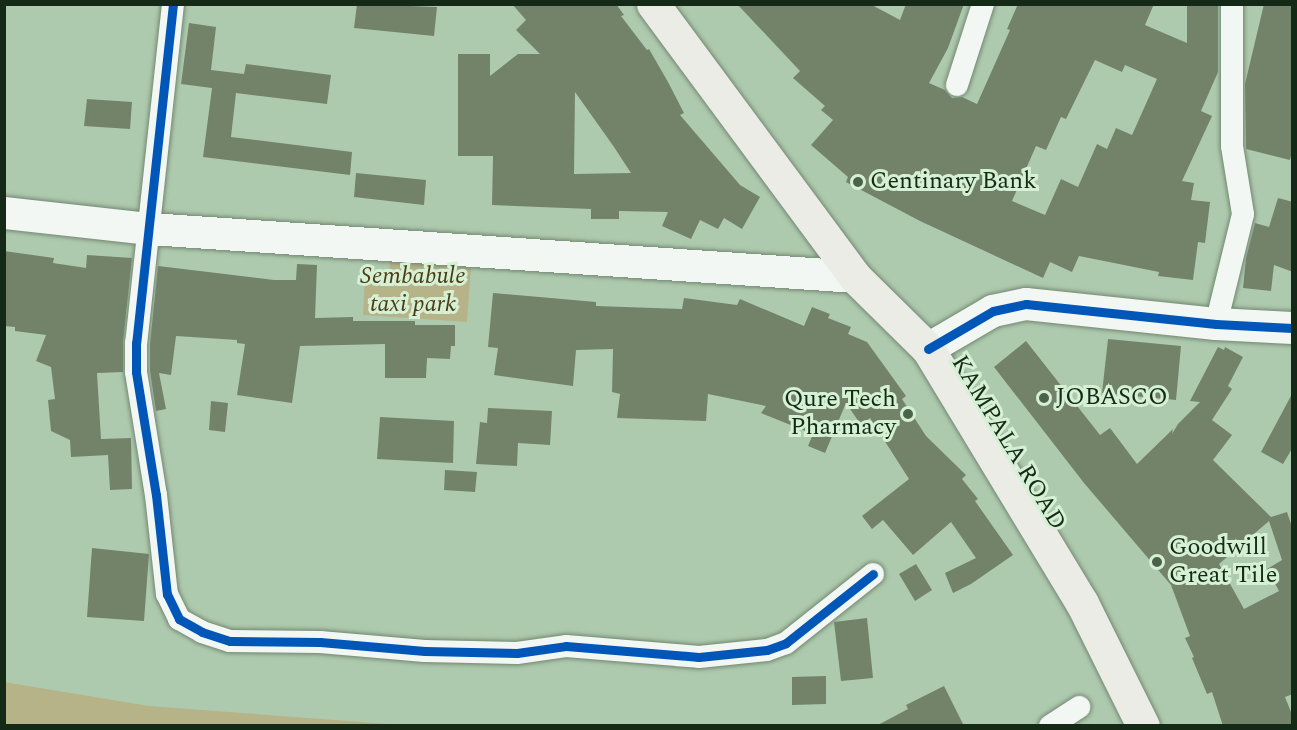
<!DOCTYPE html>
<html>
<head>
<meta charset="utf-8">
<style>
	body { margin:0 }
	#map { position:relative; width:1297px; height:730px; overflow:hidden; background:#aecaae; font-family:Spectral,serif }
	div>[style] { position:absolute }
	.green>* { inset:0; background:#b6b389 }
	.building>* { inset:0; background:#73836a }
	.roads { filter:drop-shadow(0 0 2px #728772) drop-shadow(0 0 2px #728772) }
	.street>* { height:22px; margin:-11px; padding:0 11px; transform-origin:11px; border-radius:11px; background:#f3f7f3 }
	.secondary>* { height:32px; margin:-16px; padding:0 16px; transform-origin:16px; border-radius:16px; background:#f3f7f3 }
	.primary>* { height:33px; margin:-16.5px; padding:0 16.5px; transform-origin:16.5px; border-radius:16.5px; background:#ecece7 }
	.cycleway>* { height:9px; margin:-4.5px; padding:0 4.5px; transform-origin:4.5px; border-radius:4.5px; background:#0057b8 }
	.dots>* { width:16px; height:16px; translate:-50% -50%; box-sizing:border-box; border:3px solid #d5f0d4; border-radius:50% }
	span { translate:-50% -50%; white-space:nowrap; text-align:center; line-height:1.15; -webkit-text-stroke:6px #d5f0d4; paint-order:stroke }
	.poi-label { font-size:24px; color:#152a16 }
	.left { translate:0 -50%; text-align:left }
	.right { translate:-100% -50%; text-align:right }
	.park-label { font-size:24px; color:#4c3b14; font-style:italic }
	.street-label { font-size:24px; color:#152a16 }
	.frame { position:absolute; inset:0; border:6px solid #152a16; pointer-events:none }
</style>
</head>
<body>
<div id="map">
	<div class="green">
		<i style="clip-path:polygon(390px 261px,471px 267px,467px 322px,363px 315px,365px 274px,389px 275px)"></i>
		<i style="clip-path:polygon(4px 682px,149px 706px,402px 725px,5px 725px)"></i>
	</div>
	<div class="building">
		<i style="clip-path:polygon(357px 4px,437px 7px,434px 36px,354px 28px)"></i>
		<i style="clip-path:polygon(evenodd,512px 4px,616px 4px,624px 15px,621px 16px,647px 50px,649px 49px,668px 82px,684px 113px,680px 115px,740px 185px,760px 197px,742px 229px,724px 218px,718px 229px,700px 220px,691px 239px,662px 226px,668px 212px,619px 211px,619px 219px,591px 219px,591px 209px,492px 205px,493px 156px,458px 156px,458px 54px,490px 54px,490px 76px,518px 54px,540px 54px,516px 30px,526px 20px,512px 4px,575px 92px,614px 147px,631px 173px,574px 174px,575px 92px)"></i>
		<i style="clip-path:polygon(evenodd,737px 4px,870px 4px,900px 20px,906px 4px,964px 4px,948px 48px,929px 83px,945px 90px,952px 98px,962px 97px,977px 104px,1010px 30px,1007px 29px,1018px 4px,1154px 4px,1145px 25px,1187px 43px,1187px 4px,1218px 4px,1218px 72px,1201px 111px,1212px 116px,1182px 181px,1194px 183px,1191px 200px,1210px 202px,1205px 243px,1198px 242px,1193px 280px,1158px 276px,1159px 272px,1079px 256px,1072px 272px,1050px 262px,1043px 278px,920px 221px,846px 182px,848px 177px,811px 145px,833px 120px,821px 110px,825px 106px,793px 78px,800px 71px,737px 4px,1095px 60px,1122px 72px,1125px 65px,1157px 79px,1132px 135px,1116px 128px,1107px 149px,1097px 144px,1078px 187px,1061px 179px,1045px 215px,1012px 201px,1036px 146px,1046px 150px,1061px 117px,1066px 119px,1095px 60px)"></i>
		<i style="clip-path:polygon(1264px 4px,1293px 4px,1293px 148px,1290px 160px,1246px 149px,1245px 84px)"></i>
		<i style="clip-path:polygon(189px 23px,216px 27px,211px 70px,244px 74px,246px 64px,331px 75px,327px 104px,236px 93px,231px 137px,352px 152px,350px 175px,203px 157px,212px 88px,181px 84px)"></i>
		<i style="clip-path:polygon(87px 99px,132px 102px,130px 129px,84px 126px)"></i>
		<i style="clip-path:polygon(356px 173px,426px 180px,424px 205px,354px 197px)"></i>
		<i style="clip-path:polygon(1278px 198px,1293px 202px,1293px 272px,1274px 265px,1271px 291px,1243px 288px,1246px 258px,1255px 223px,1269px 227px)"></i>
		<i style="clip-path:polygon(4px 251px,54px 258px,53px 263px,86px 268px,87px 255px,132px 258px,123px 342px,123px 372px,97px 373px,101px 439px,131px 438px,132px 489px,110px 490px,108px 455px,71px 457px,70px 440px,51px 431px,48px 400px,55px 399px,51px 367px,36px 361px,46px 335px,15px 331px,15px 327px,4px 326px)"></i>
		<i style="clip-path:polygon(297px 264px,317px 265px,315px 318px,353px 317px,353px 321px,415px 321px,415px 325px,455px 325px,455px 346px,451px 346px,450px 359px,427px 358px,426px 378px,385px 378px,385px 344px,300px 346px,292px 403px,237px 395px,245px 344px,237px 343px,237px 340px,176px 336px,171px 375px,159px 373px,166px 409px,156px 411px,150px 371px,150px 344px,158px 266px,274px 280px,296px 280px)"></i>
		<i style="clip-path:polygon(493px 293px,596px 302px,596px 306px,682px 309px,684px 298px,737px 305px,740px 299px,804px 326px,812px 307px,830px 314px,828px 318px,851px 327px,848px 334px,867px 342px,906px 396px,902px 399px,926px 436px,966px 475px,962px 479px,978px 499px,975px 501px,1013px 555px,971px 584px,953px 593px,945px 573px,976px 558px,951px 522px,913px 555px,883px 520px,872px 529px,862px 516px,909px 479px,870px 418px,861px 425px,846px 403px,825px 453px,808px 446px,813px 434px,761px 413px,766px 406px,708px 394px,706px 421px,617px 418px,620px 394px,612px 392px,613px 349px,576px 350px,573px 386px,494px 375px,498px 348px,488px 347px)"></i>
		<i style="clip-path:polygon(1108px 339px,1181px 346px,1176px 400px,1102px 393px)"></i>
		<i style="clip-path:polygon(evenodd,1026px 341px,1100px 435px,1110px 428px,1137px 464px,1173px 429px,1172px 434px,1178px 424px,1200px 402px,1190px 401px,1218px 347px,1224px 350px,1225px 347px,1243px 357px,1228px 386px,1232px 389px,1212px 420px,1232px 435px,1213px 460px,1271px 517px,1287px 512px,1293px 530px,1293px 694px,1285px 697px,1293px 717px,1293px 726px,1223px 726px,1212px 692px,1207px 694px,1192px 658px,1194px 657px,1185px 638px,1190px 636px,1171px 585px,1084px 483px,994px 367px,1026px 341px,1269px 521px,1282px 560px,1267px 569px,1279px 591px,1244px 609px,1219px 564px,1269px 521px)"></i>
		<i style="clip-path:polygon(1293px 392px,1293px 447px,1283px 464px,1261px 452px)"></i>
		<i style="clip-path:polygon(211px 401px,228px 403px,225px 432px,209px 430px)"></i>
		<i style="clip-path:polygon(488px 408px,552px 411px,550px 445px,518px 443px,517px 466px,476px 464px,480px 422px,487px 423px)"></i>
		<i style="clip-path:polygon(380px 417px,454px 421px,453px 463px,377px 459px)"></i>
		<i style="clip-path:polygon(445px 470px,477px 472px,475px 492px,444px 490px)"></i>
		<i style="clip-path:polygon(92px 548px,149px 554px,144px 621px,87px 617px)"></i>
		<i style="clip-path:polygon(916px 564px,932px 590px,915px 601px,899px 574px)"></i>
		<i style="clip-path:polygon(867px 618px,873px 678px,841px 681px,834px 622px)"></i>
		<i style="clip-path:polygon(826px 676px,826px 704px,792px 705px,792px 677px)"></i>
		<i style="clip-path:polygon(944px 686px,964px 726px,876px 726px,908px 709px,906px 705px)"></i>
	</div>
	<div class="roads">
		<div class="street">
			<i style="left:173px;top:4px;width:341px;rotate:96.2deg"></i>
			<i style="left:136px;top:343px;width:29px;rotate:90deg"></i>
			<i style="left:136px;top:372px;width:125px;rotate:80.8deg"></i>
			<i style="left:156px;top:495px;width:100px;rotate:83.7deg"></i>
			<i style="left:167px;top:594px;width:28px;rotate:64deg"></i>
			<i style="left:179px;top:619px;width:26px;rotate:29deg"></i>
			<i style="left:202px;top:632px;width:29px;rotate:18deg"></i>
			<i style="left:230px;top:641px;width:90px;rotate:0.6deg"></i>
			<i style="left:320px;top:642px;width:105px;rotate:4.9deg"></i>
			<i style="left:425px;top:651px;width:92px;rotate:1.2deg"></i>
			<i style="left:517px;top:653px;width:49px;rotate:-8.1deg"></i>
			<i style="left:566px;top:646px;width:133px;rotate:4.7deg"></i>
			<i style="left:699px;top:657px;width:68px;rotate:-5.9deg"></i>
			<i style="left:767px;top:650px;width:20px;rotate:-20deg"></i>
			<i style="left:786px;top:643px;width:111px;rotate:-38.4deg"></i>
			<i style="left:957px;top:85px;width:85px;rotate:-72.2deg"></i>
			<i style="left:1216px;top:324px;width:113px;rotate:-76.2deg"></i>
			<i style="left:1243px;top:214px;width:69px;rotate:-99.2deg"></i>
			<i style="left:1232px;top:146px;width:142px;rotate:-90deg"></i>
			<i style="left:1050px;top:726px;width:35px;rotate:-33deg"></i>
		</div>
		<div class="secondary">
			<i style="left:4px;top:213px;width:147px;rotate:6.3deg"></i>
			<i style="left:150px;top:229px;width:707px;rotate:3.89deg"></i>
			<i style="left:928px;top:349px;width:75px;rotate:-30.3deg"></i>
			<i style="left:993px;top:311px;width:34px;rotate:-12deg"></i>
			<i style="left:1026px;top:304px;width:191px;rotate:6deg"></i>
			<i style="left:1216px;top:324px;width:76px;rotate:3deg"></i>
		</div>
		<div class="primary">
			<i style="left:653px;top:4px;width:340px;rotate:53.5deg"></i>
			<i style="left:855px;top:277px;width:103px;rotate:44.6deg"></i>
			<i style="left:928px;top:349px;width:297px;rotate:58.8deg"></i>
			<i style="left:1082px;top:603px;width:137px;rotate:63.6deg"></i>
		</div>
	</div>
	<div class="cycleway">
		<i style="left:173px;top:4px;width:341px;rotate:96.2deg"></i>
		<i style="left:136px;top:343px;width:29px;rotate:90deg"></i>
		<i style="left:136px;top:372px;width:125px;rotate:80.8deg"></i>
		<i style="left:156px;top:495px;width:100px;rotate:83.7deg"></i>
		<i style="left:167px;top:594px;width:28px;rotate:64deg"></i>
		<i style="left:179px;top:619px;width:26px;rotate:29deg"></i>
		<i style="left:202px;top:632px;width:29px;rotate:18deg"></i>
		<i style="left:230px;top:641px;width:90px;rotate:0.6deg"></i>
		<i style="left:320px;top:642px;width:105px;rotate:4.9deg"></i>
		<i style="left:425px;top:651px;width:92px;rotate:1.2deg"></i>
		<i style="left:517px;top:653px;width:49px;rotate:-8.1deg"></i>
		<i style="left:566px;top:646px;width:133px;rotate:4.7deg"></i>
		<i style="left:699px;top:657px;width:68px;rotate:-5.9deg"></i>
		<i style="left:767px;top:650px;width:20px;rotate:-20deg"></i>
		<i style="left:786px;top:643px;width:111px;rotate:-38.4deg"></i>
		<i style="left:928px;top:349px;width:75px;rotate:-30.3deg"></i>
		<i style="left:993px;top:311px;width:34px;rotate:-12deg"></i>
		<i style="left:1026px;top:304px;width:191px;rotate:6deg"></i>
		<i style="left:1216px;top:324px;width:76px;rotate:3deg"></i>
	</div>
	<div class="dots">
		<i style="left:858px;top:182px;background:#4b624b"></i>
		<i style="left:1044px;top:398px;background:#4b624b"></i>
		<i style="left:908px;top:414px;background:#4b624b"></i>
		<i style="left:1157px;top:562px;background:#4b624b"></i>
	</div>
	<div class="poi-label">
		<span class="left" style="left:870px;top:182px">Centinary Bank</span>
		<span class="left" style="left:1056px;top:398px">JOBASCO</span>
		<span class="right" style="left:896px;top:414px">Qure Tech<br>Pharmacy</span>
		<span class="left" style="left:1169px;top:562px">Goodwill<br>Great Tile</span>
	</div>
	<div class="park-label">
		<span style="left:413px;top:291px">Sembabule<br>taxi park</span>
	</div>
	<div class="street-label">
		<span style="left:1008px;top:443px;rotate:59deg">KAMPALA ROAD</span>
	</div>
	<div class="frame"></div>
</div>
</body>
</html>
